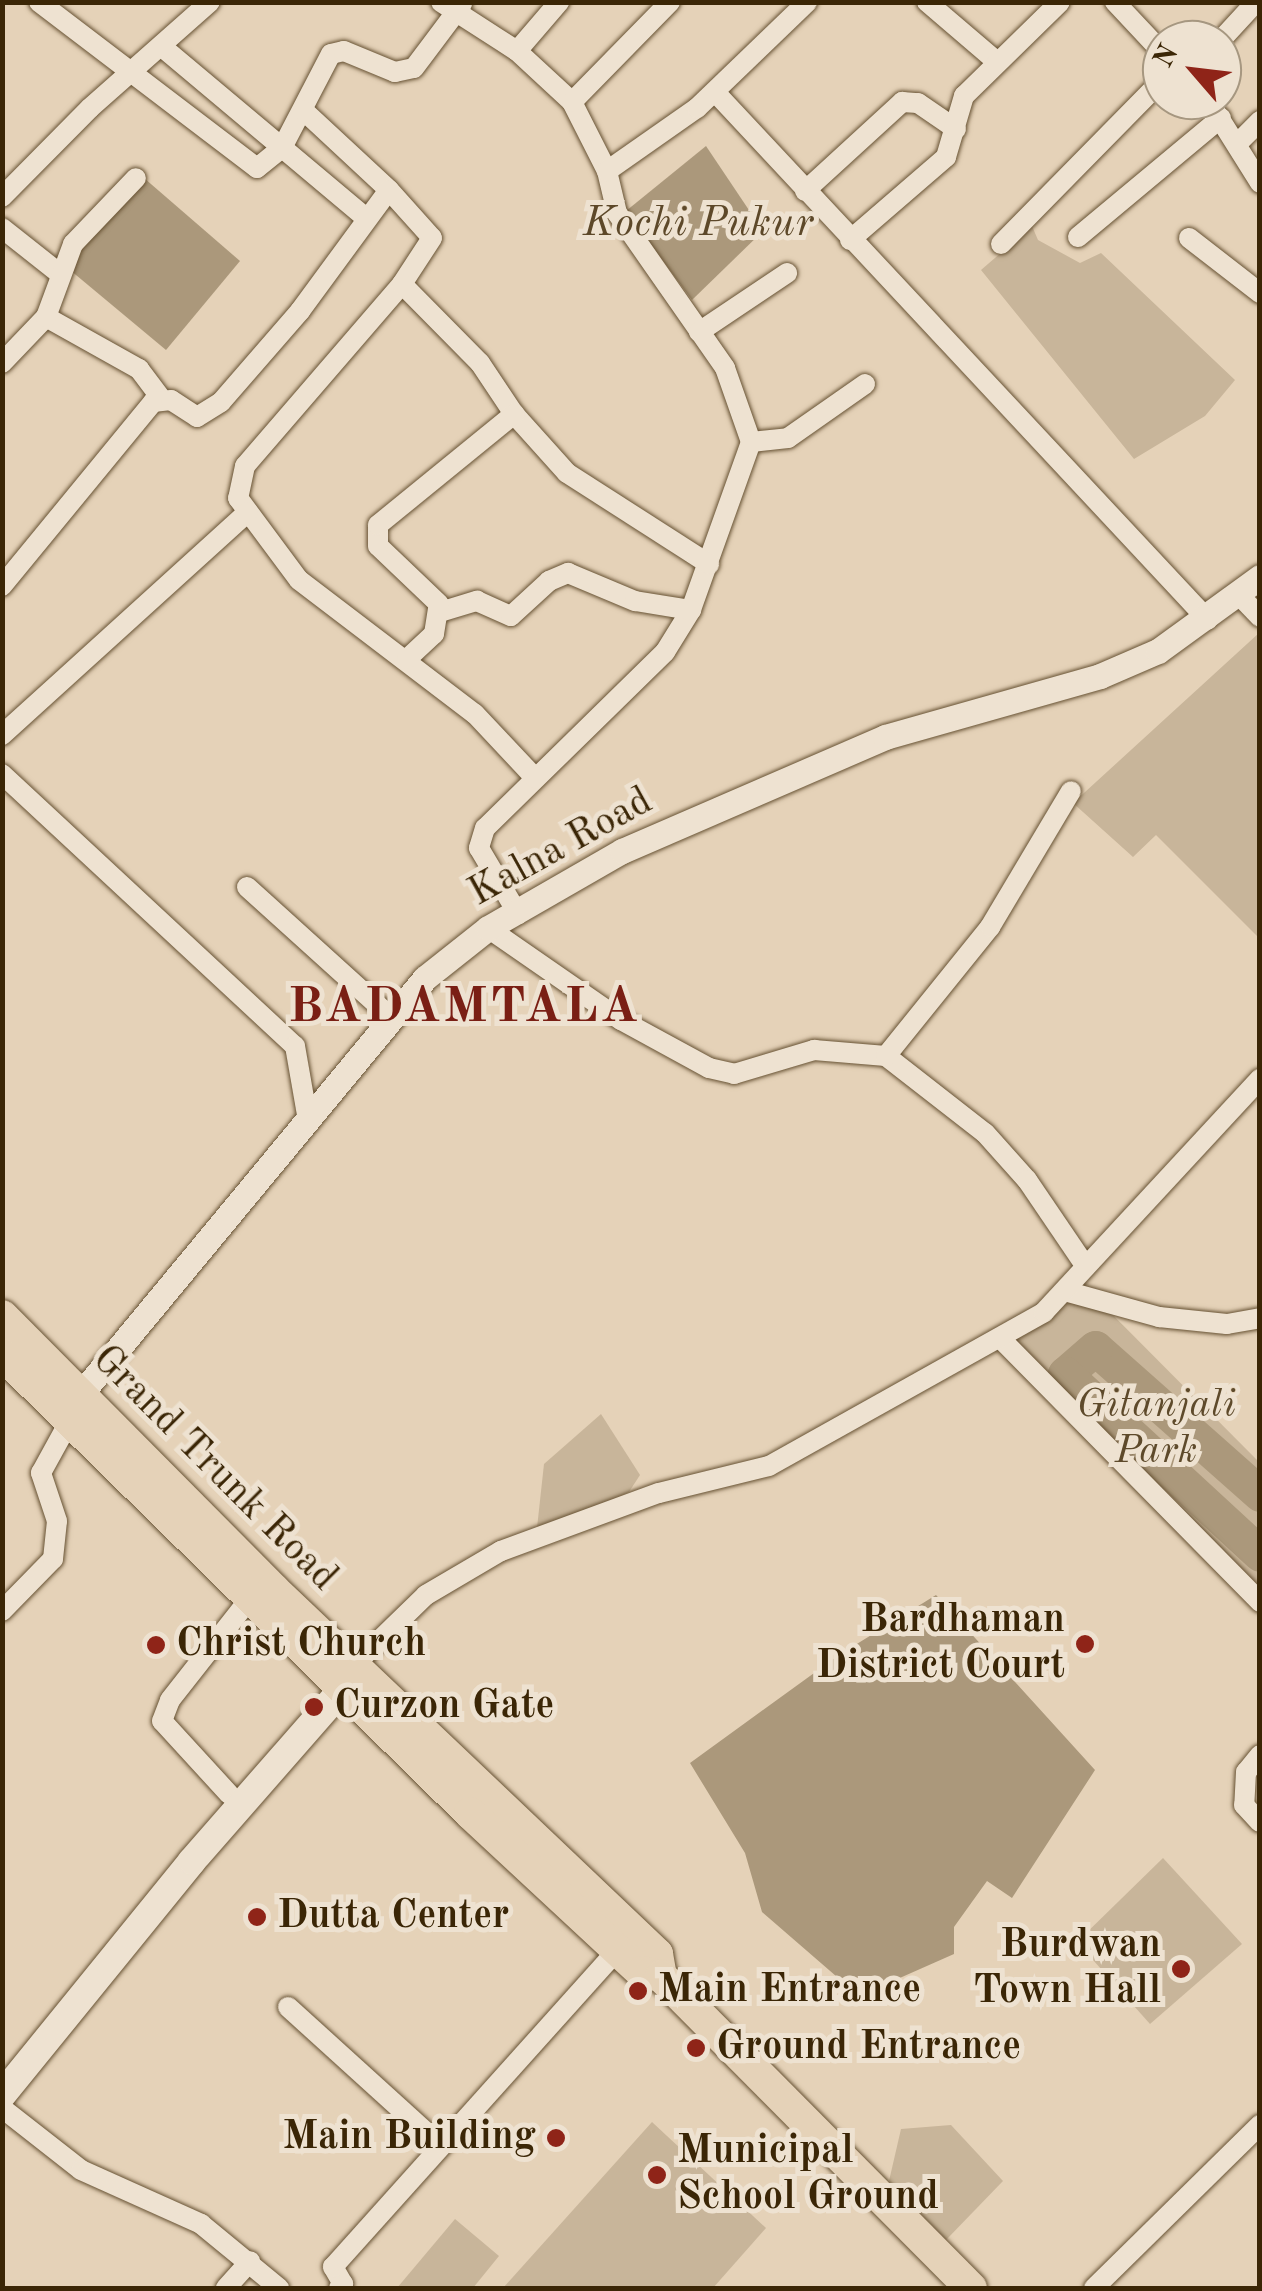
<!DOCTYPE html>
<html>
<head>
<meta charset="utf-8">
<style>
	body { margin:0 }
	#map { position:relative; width:1262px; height:2291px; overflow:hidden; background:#e5d2b8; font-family:"Old Standard TT",serif }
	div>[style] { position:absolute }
	.green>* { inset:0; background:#c8b59a }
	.water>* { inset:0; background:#ab987b }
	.river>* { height:35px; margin:-17.5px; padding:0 17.5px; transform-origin:17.5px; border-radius:17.5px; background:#ab987b }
	.roads { filter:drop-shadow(0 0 2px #665132) drop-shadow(0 0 2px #665132) }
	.minor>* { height:20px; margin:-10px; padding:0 10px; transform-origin:10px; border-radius:10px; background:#eee2d1 }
	.tertiary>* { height:25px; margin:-12.5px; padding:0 12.5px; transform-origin:12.5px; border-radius:12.5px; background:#eee2d1 }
	.secondary>* { height:28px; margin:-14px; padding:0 14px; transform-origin:14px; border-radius:14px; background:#eee2d1 }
	.trunk>* { height:32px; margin:-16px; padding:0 16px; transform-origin:16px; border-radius:16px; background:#e5d2b8 }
	.dots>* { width:28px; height:28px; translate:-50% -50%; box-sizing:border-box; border:5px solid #eee2d1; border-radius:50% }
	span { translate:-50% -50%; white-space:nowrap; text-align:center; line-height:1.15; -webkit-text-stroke:10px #eee2d1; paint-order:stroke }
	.street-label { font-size:40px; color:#3b2606 }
	.park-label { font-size:40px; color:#5e4a2b; font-style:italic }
	.poi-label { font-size:40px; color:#3b2606; font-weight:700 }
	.right { translate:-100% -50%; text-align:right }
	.left { translate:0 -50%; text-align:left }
	.water-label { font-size:42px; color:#5d4829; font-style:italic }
	.district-label { font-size:50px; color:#7a1f14; font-weight:700; letter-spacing:2.5px }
	.frame { position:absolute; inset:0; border:5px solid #3b2606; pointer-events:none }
	.north { position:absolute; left:1142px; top:20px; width:100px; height:100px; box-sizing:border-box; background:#eee2d1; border:2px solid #a69780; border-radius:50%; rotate:298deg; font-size:28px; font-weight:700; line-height:40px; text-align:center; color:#3b2606 }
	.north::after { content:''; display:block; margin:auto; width:35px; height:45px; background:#8f2418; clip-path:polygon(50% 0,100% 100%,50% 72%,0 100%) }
</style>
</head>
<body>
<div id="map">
	<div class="green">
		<i style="clip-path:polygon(1032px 226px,1038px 240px,1080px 263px,1101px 253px,1235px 380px,1205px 416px,1134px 459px,981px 270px)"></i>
		<i style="clip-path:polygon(1259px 633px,1259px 938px,1156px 835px,1133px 857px,1073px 803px)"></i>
		<i style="clip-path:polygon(1090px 1292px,1259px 1462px,1259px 1602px,1000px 1338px)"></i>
		<i style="clip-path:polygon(601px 1414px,640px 1475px,629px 1492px,536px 1537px,544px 1464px)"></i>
		<i style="clip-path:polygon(1163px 1858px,1242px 1944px,1150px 2024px,1077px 1942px)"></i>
		<i style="clip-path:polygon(652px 2122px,766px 2228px,713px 2288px,503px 2288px)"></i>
		<i style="clip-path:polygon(951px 2125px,1003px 2181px,946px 2240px,889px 2181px,901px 2129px)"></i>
		<i style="clip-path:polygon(455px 2219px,499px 2256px,473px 2288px,397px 2288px)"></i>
	</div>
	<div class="water">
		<i style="clip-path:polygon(706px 146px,763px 231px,692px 300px,626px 211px)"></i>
		<i style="clip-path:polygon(144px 178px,240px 261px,166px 350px,64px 265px)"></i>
		<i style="clip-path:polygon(936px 1595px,1095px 1770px,1012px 1898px,987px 1881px,954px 1927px,954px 1954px,859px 1996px,762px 1912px,745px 1853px,690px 1763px,839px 1655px)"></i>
	</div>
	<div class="river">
		<i style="left:1260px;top:1494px;width:220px;rotate:-138.5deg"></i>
		<i style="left:1095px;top:1348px;width:40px;rotate:139deg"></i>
		<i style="left:1065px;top:1374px;width:265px;rotate:42.7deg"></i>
	</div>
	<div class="roads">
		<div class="minor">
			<i style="left:39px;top:2px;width:274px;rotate:37.3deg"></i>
			<i style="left:257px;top:168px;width:32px;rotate:-39deg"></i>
			<i style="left:282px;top:148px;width:106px;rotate:-62.5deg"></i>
			<i style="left:331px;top:54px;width:13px;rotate:-13deg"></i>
			<i style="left:344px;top:51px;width:55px;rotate:22.4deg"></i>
			<i style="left:395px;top:72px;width:19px;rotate:-12deg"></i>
			<i style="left:414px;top:68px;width:80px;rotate:-53.1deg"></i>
			<i style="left:441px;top:2px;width:90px;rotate:32.8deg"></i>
			<i style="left:517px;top:51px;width:75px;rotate:42.8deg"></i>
			<i style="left:572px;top:102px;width:77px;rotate:63.1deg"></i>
			<i style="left:607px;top:171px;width:43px;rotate:76.6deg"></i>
			<i style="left:617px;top:213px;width:189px;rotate:55.1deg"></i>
			<i style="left:725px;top:368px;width:78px;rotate:70.6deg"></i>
			<i style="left:751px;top:442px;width:178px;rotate:109.7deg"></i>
			<i style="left:691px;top:610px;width:49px;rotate:121.8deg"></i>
			<i style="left:665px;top:652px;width:252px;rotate:135.6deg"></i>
			<i style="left:485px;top:828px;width:21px;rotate:107deg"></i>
			<i style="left:479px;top:848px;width:77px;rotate:59.4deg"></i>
			<i style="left:927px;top:2px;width:91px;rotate:40.5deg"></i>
			<i style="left:1115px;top:2px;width:69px;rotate:46.8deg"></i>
			<i style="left:1221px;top:40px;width:52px;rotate:-47.4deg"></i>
			<i style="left:161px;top:46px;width:268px;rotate:40deg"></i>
			<i style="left:517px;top:51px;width:65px;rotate:-49.4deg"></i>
			<i style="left:715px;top:92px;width:722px;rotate:46.96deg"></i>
			<i style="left:1208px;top:100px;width:98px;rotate:57.9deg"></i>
			<i style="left:572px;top:102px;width:140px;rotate:-45.6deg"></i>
			<i style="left:303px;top:110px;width:117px;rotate:42.9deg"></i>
			<i style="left:1237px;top:144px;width:33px;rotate:-45deg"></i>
			<i style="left:607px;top:171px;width:110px;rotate:-35deg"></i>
			<i style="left:697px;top:108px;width:153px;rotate:-43.9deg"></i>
			<i style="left:805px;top:191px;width:132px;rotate:-42.5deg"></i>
			<i style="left:902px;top:102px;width:16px;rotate:4deg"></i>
			<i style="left:918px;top:103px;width:46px;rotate:34.4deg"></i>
			<i style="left:2px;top:197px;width:125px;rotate:-45.3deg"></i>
			<i style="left:90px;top:108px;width:160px;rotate:-41.5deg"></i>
			<i style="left:2px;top:228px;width:74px;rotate:38.4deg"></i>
			<i style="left:1078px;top:237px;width:186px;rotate:-39.8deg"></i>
			<i style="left:1189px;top:238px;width:90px;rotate:37.8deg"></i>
			<i style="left:850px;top:240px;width:127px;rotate:-40.8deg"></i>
			<i style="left:946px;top:157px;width:64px;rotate:-73.6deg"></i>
			<i style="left:964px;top:96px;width:134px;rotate:-44.4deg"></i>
			<i style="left:1001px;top:244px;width:230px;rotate:-45.5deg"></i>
			<i style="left:402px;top:284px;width:240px;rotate:130.8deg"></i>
			<i style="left:245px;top:466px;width:33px;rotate:102deg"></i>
			<i style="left:238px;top:498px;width:102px;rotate:53.4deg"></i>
			<i style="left:299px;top:580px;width:221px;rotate:37.3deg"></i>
			<i style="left:475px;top:714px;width:88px;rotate:46.8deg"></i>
			<i style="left:46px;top:317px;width:107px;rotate:29.2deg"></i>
			<i style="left:139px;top:369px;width:36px;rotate:53deg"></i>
			<i style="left:699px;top:332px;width:106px;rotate:-33.8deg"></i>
			<i style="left:2px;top:363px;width:64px;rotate:-46.3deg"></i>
			<i style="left:46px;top:317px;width:78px;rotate:-69.7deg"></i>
			<i style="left:73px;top:244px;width:91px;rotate:-46.3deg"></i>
			<i style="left:751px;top:442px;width:37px;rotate:-6deg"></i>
			<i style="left:788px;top:438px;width:94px;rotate:-35deg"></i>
			<i style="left:2px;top:586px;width:238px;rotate:-50.6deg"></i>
			<i style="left:153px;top:402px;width:18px;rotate:-6deg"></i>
			<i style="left:171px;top:400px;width:31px;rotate:33deg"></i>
			<i style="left:197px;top:417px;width:28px;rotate:-32deg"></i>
			<i style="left:221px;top:402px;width:121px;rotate:-49deg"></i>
			<i style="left:300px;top:311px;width:150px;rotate:-53.7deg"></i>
			<i style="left:389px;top:190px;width:64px;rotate:48.1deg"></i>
			<i style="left:432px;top:238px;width:55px;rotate:123.1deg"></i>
			<i style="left:402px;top:284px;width:111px;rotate:45.4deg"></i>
			<i style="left:480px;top:363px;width:61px;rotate:56.3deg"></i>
			<i style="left:514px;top:414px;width:79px;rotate:48.1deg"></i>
			<i style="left:567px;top:473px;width:169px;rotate:32.7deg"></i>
			<i style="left:1238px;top:594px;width:32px;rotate:46deg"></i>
			<i style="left:440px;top:612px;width:39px;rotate:-17deg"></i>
			<i style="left:477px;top:601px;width:37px;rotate:24deg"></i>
			<i style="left:511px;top:616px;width:52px;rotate:-42.6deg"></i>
			<i style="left:549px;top:581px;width:21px;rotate:-23deg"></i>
			<i style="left:568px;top:573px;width:73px;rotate:22.7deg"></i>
			<i style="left:635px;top:601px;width:57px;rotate:9.1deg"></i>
			<i style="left:407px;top:659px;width:37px;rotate:-43deg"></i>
			<i style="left:434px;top:634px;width:30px;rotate:-81deg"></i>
			<i style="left:439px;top:604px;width:84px;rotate:-136.4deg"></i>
			<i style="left:378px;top:546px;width:21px;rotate:-90deg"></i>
			<i style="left:378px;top:525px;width:176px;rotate:-39.2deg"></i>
			<i style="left:2px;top:735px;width:332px;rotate:-42.2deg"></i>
			<i style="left:2px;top:774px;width:400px;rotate:42.9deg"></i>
			<i style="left:295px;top:1046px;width:70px;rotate:80.1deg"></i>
			<i style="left:247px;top:887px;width:194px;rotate:42.1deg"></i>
			<i style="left:488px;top:928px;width:162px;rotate:34.7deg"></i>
			<i style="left:621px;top:1020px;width:100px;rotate:28.6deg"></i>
			<i style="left:709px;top:1068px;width:26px;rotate:13deg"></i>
			<i style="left:734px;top:1074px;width:84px;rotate:-16.7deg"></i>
			<i style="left:814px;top:1050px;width:72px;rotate:4.8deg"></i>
			<i style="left:886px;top:1056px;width:125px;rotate:37.9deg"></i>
			<i style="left:985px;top:1133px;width:63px;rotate:48.2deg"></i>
			<i style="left:1027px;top:1180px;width:102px;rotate:55.8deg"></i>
			<i style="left:886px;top:1056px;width:166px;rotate:-51.1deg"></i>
			<i style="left:990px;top:927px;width:158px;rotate:-59.2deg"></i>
			<i style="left:1065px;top:1291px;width:98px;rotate:15.5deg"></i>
			<i style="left:1159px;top:1317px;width:68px;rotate:5.9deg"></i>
			<i style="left:1227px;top:1324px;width:34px;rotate:-10deg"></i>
			<i style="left:1000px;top:1338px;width:371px;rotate:45.4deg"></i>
			<i style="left:2px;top:1611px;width:73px;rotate:-45.6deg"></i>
			<i style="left:53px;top:1559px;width:38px;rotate:-84deg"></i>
			<i style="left:57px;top:1521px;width:51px;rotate:-108.4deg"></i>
			<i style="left:41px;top:1473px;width:58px;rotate:-61.2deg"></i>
			<i style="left:353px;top:1666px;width:102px;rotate:-44.2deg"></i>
			<i style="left:426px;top:1595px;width:87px;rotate:-30.4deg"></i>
			<i style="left:501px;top:1551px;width:168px;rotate:-20.2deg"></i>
			<i style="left:659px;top:1493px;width:113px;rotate:-13.8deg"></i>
			<i style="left:769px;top:1466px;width:315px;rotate:-29.2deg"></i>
			<i style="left:1044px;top:1312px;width:318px;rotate:-47.2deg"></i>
			<i style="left:1260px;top:1755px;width:22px;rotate:129deg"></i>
			<i style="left:1246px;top:1772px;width:33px;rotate:93deg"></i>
			<i style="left:1244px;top:1805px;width:23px;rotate:47deg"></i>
			<i style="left:229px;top:1794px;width:99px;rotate:-132.5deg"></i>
			<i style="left:162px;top:1721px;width:22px;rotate:-69deg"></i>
			<i style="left:170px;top:1700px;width:126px;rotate:-51.8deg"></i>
			<i style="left:288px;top:2007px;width:204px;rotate:42.2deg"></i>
			<i style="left:2px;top:2108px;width:100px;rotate:38.1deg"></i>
			<i style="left:81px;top:2170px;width:132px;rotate:24.2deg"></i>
			<i style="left:201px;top:2224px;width:101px;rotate:39.4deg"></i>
			<i style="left:226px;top:2288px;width:36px;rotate:-48deg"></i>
			<i style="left:339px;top:2288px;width:6px;rotate:-45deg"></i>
			<i style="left:343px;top:2284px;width:20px;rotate:-120deg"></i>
			<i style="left:333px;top:2267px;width:425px;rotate:-48.1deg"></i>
			<i style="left:1094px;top:2288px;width:233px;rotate:-44.5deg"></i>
		</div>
		<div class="tertiary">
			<i style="left:69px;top:1408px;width:558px;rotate:-50.38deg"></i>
			<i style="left:425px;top:978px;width:80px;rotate:-38.4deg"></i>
			<i style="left:488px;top:928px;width:155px;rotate:-29.9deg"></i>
			<i style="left:622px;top:851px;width:287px;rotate:-23.4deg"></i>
			<i style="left:885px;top:737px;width:223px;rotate:-15.8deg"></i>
			<i style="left:1100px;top:676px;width:63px;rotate:-23.3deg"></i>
			<i style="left:1158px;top:651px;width:126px;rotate:-36deg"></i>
		</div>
		<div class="secondary">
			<i style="left:2px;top:2095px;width:301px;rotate:-50.9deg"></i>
			<i style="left:192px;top:1861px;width:247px;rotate:-48.8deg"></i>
		</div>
		<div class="trunk">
			<i style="left:2px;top:1316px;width:385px;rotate:45.2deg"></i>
			<i style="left:273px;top:1589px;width:530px;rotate:43.55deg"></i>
			<i style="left:657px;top:1954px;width:22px;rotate:80deg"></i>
			<i style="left:2px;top:1354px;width:656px;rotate:44.44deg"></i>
			<i style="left:470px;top:1813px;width:233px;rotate:42.9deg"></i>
			<i style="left:641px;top:1972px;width:20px;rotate:11deg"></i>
			<i style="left:661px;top:1976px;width:440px;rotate:45.2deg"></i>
		</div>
	</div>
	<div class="dots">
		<i style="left:1085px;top:1644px;background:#8f2418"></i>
		<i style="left:156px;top:1645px;background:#8f2418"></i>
		<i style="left:314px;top:1707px;background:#8f2418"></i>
		<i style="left:257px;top:1917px;background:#8f2418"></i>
		<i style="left:1181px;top:1969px;background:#8f2418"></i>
		<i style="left:638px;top:1991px;background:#8f2418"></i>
		<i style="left:696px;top:2048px;background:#8f2418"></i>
		<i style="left:556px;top:2138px;background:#8f2418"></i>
		<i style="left:657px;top:2175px;background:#8f2418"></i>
	</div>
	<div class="street-label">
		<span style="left:561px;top:848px;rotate:-29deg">Kalna Road</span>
		<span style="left:214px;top:1469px;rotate:45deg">Grand Trunk Road</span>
	</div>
	<div class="park-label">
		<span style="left:1156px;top:1429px">Gitanjali<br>Park</span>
	</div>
	<div class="poi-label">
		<span class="right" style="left:1065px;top:1644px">Bardhaman<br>District Court</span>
		<span class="left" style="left:176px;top:1645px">Christ Church</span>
		<span class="left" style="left:334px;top:1707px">Curzon Gate</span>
		<span class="left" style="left:277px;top:1917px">Dutta Center</span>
		<span class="right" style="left:1161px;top:1969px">Burdwan<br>Town Hall</span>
		<span class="left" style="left:658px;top:1991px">Main Entrance</span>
		<span class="left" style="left:716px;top:2048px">Ground Entrance</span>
		<span class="right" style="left:536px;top:2138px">Main Building</span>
		<span class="left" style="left:677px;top:2175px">Municipal<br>School Ground</span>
	</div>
	<div class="water-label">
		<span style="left:698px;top:224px">Kochi Pukur</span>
	</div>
	<div class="district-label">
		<span style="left:464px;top:1009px">BADAMTALA</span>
	</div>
	<div class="frame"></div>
	<div class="north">N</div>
</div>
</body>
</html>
